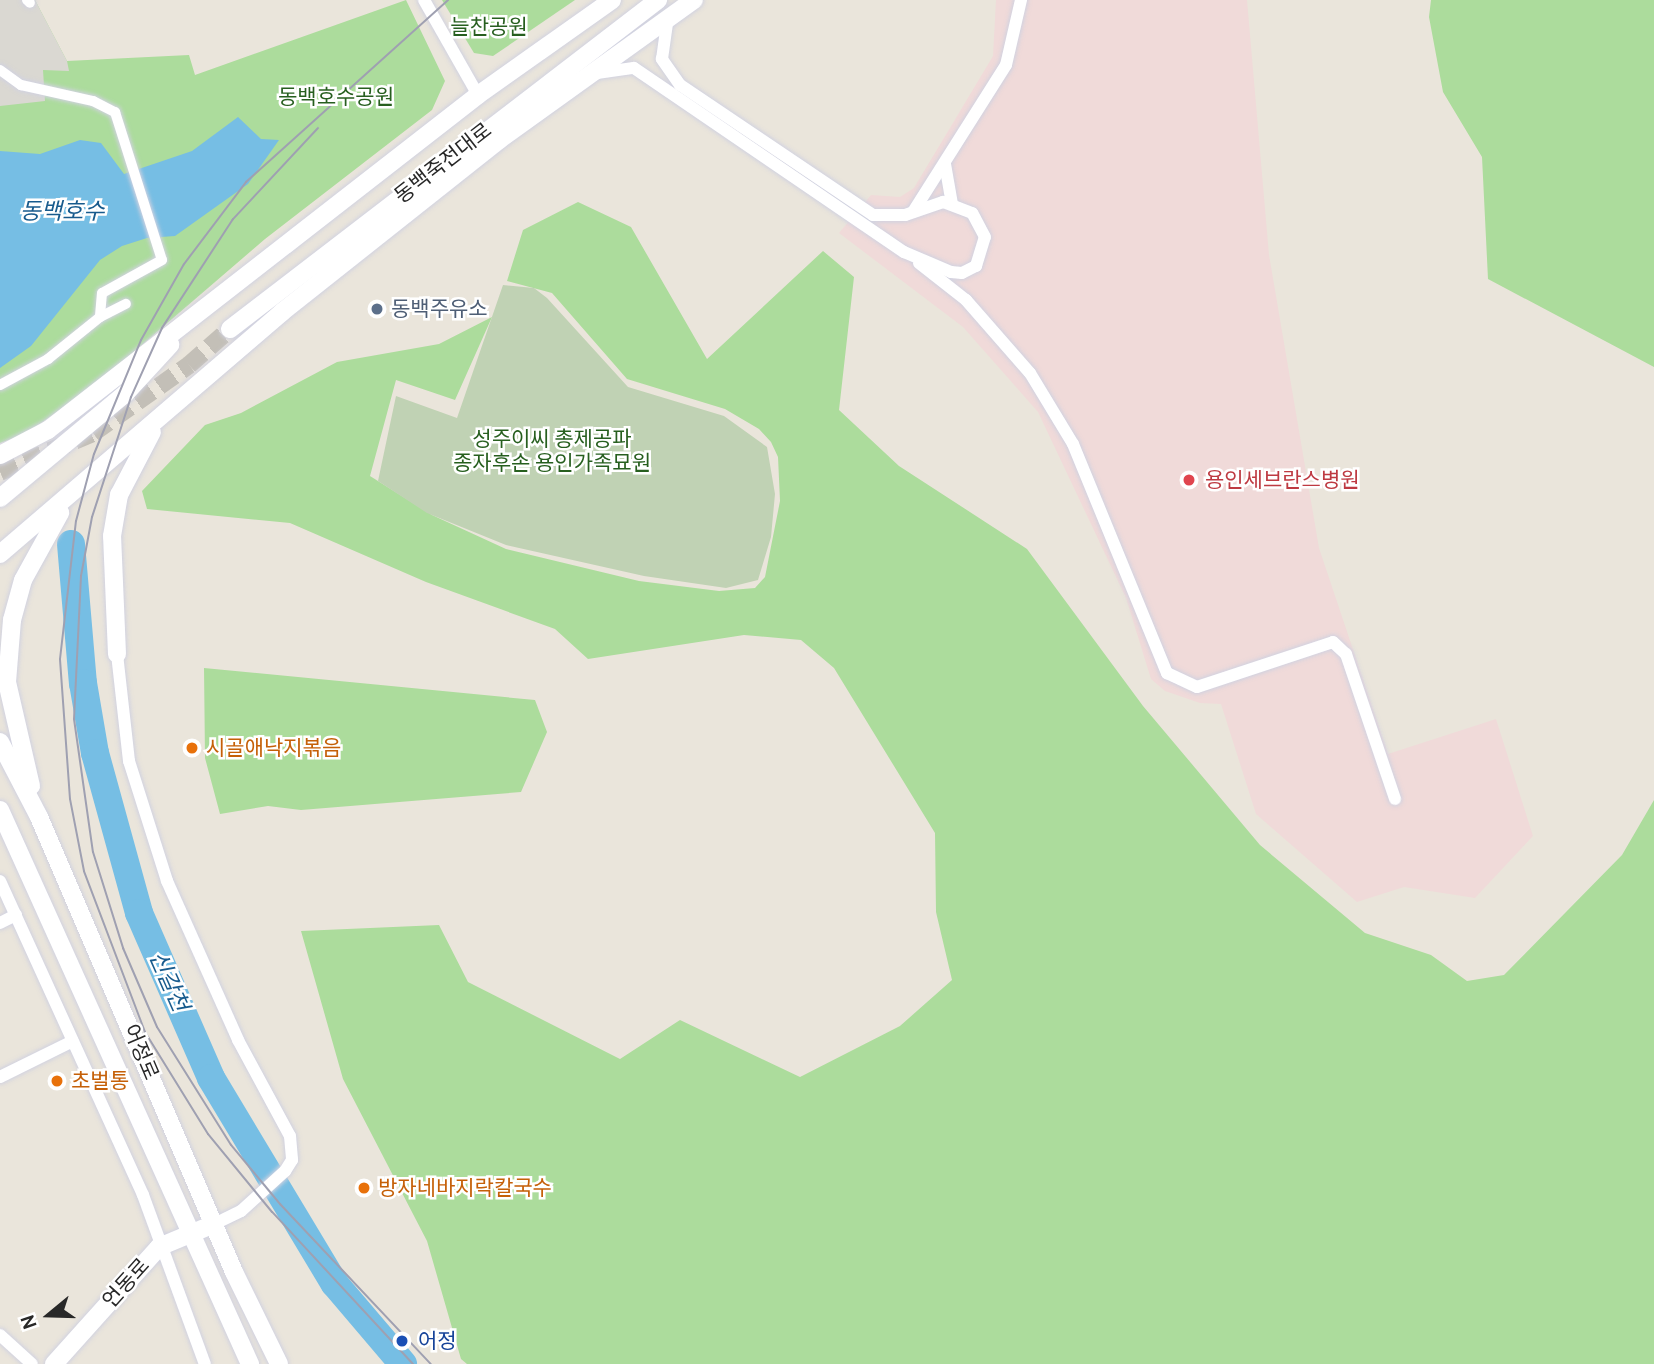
<!DOCTYPE html>
<html>
<head>
<meta charset="utf-8">
<style>
	body { margin:0 }
	#map { position:relative; width:1654px; height:1364px; overflow:hidden; background:#eae5db; font-family:Cabin,"Noto Sans KR",sans-serif }
	div>[style] { position:absolute }
	.medical>* { inset:0; background:#f0dad9 }
	.green>* { inset:0; background:#acdc9c }
	.cemetery>* { inset:0; background:#c0d2b4 }
	.plaza>* { inset:0; background:#dad8d2 }
	.water>* { inset:0; background:#76bee4 }
	.river>* { height:28px; margin:-14px; padding:0 14px; transform-origin:14px; border-radius:14px; background:#76bee4 }
	.secondary-tunnel>* { height:18px; margin-top:-9px; transform-origin:0; background:repeating-linear-gradient(90deg,#c3bfb7 0 18px,transparent 0 27px) }
	.roads { filter:drop-shadow(0 0 2px #d1d2e0) drop-shadow(0 0 2px #d1d2e0) }
	.pedestrian>* { height:10px; margin:-5px; padding:0 5px; transform-origin:5px; border-radius:5px; background:#fff }
	.minor>* { height:12px; margin:-6px; padding:0 6px; transform-origin:6px; border-radius:6px; background:#fff }
	.secondary>* { height:18px; margin:-9px; padding:0 9px; transform-origin:9px; border-radius:9px; background:#fff }
	.tram>* { height:2px; margin:-1px; padding:0 1px; transform-origin:1px; border-radius:1px; background:#9fa0b1 }
	.dots>* { width:19px; height:19px; translate:-50% -50%; box-sizing:border-box; border:4px solid #fff; border-radius:50% }
	span { translate:-50% -50%; white-space:nowrap; text-align:center; line-height:1.15; -webkit-text-stroke:5px #fff; paint-order:stroke }
	.park-label { font-size:21px; color:#275f1f }
	.street-label { font-size:21px; color:#282828 }
	.service-label { font-size:21px; color:#4e5e75 }
	.left { translate:0 -50%; text-align:left }
	.health-label { font-size:21px; color:#be3a42 }
	.food-label { font-size:21px; color:#c56008 }
	.transit-label { font-size:21px; color:#164399 }
	.water-label { font-size:23px; color:#185b8d; font-style:italic }
	.north { position:absolute; left:14px; top:1280px; width:70px; height:70px; -webkit-text-stroke:5px #fff; paint-order:stroke; rotate:251deg; font-size:19px; font-weight:700; line-height:28px; text-align:center; color:#282828 }
	.north::after { content:''; display:block; margin:auto; width:24px; height:32px; background:#282828; clip-path:polygon(50% 0,100% 100%,50% 72%,0 100%) }
</style>
</head>
<body>
<div id="map">
	<div class="medical">
		<i style="clip-path:polygon(996px 0,1247px 0,1269px 255px,1319px 548px,1388px 754px,1496px 719px,1533px 836px,1475px 898px,1404px 887px,1357px 902px,1256px 814px,1221px 704px,1200px 703px,1165px 691px,1151px 679px,1126px 598px,1038px 412px,963px 327px,839px 233px,871px 195px,900px 197px,914px 188px,993px 56px)"></i>
	</div>
	<div class="green">
		<i style="clip-path:polygon(0 0,35px 0,67px 61px,189px 55px,195px 75px,406px 0,445px 81px,432px 110px,265px 239px,93px 387px,25px 434px,0 443px)"></i>
		<i style="clip-path:polygon(442px 0,575px 0,493px 56px,474px 53px)"></i>
		<i style="clip-path:polygon(1431px 0,1654px 0,1654px 367px,1488px 279px,1482px 157px,1443px 92px,1429px 17px)"></i>
		<i style="clip-path:polygon(578px 202px,631px 227px,707px 359px,823px 251px,854px 277px,839px 410px,899px 466px,1027px 549px,1143px 706px,1260px 845px,1365px 933px,1431px 955px,1467px 981px,1504px 975px,1622px 855px,1654px 800px,1654px 1364px,467px 1364px,461px 1359px,427px 1241px,343px 1079px,301px 931px,439px 925px,468px 982px,620px 1059px,680px 1020px,800px 1077px,900px 1026px,952px 980px,936px 912px,935px 833px,834px 668px,801px 640px,744px 635px,588px 659px,555px 629px,426px 582px,290px 523px,147px 509px,142px 491px,205px 425px,241px 413px,337px 362px,439px 344px,492px 317px,455px 400px,396px 380px,370px 476px,432px 515px,506px 549px,639px 581px,719px 591px,755px 588px,765px 577px,780px 501px,778px 457px,771px 442px,759px 429px,725px 409px,627px 379px,552px 293px,507px 281px,523px 230px)"></i>
		<i style="clip-path:polygon(204px 668px,535px 700px,547px 732px,521px 792px,301px 810px,268px 806px,220px 814px,205px 758px)"></i>
	</div>
	<div class="cemetery">
		<i style="clip-path:polygon(503px 285px,534px 288px,547px 298px,628px 387px,724px 416px,767px 447px,775px 494px,771px 537px,758px 580px,726px 588px,644px 576px,506px 545px,427px 513px,378px 481px,396px 396px,457px 418px)"></i>
	</div>
	<div class="plaza">
		<i style="clip-path:polygon(0 0,35px 0,67px 61px,69px 71px,43px 70px,45px 101px,0 106px)"></i>
	</div>
	<div class="water">
		<i style="clip-path:polygon(238px 117px,261px 139px,279px 140px,248px 184px,175px 236px,147px 238px,122px 246px,100px 260px,31px 346px,0 368px,0 151px,40px 154px,80px 140px,101px 143px,124px 174px,192px 151px)"></i>
	</div>
	<div class="river">
		<i style="left:71px;top:544px;width:140px;rotate:85.1deg"></i>
		<i style="left:83px;top:683px;width:71px;rotate:80.3deg"></i>
		<i style="left:95px;top:753px;width:166px;rotate:74.6deg"></i>
		<i style="left:139px;top:913px;width:180px;rotate:66.4deg"></i>
		<i style="left:211px;top:1078px;width:240px;rotate:59deg"></i>
		<i style="left:335px;top:1284px;width:105px;rotate:49.6deg"></i>
	</div>
	<div class="secondary-tunnel">
		<i style="left:0;top:472px;width:101px;rotate:-22.8deg"></i>
		<i style="left:93px;top:433px;width:118px;rotate:-35.3deg"></i>
		<i style="left:189px;top:365px;width:55px;rotate:-41.3deg"></i>
	</div>
	<div class="roads">
		<div class="pedestrian">
			<i style="left:27px;top:0;width:4px;rotate:45deg"></i>
			<i style="left:0;top:70px;width:26px;rotate:36deg"></i>
			<i style="left:21px;top:85px;width:74px;rotate:12.5deg"></i>
			<i style="left:93px;top:101px;width:25px;rotate:27deg"></i>
			<i style="left:115px;top:112px;width:155px;rotate:72.4deg"></i>
			<i style="left:162px;top:260px;width:68px;rotate:151.2deg"></i>
			<i style="left:102px;top:293px;width:24px;rotate:95deg"></i>
			<i style="left:0;top:385px;width:55px;rotate:-28.4deg"></i>
			<i style="left:48px;top:359px;width:67px;rotate:-38.9deg"></i>
			<i style="left:100px;top:317px;width:29px;rotate:-27deg"></i>
		</div>
		<div class="minor">
			<i style="left:424px;top:0;width:109px;rotate:60.4deg"></i>
			<i style="left:597px;top:73px;width:37px;rotate:-8deg"></i>
			<i style="left:634px;top:68px;width:327px;rotate:34.3deg"></i>
			<i style="left:904px;top:252px;width:51px;rotate:23.1deg"></i>
			<i style="left:951px;top:272px;width:11px;rotate:5deg"></i>
			<i style="left:962px;top:273px;width:16px;rotate:-27deg"></i>
			<i style="left:976px;top:266px;width:30px;rotate:-73deg"></i>
			<i style="left:985px;top:237px;width:27px;rotate:-118deg"></i>
			<i style="left:972px;top:213px;width:31px;rotate:-159deg"></i>
			<i style="left:943px;top:202px;width:40px;rotate:161.1deg"></i>
			<i style="left:905px;top:215px;width:32px;rotate:180deg"></i>
			<i style="left:873px;top:215px;width:233px;rotate:-146deg"></i>
			<i style="left:680px;top:85px;width:32px;rotate:-125deg"></i>
			<i style="left:662px;top:59px;width:36px;rotate:-82deg"></i>
			<i style="left:945px;top:164px;width:41px;rotate:80.1deg"></i>
			<i style="left:913px;top:212px;width:174px;rotate:-57.7deg"></i>
			<i style="left:1006px;top:65px;width:67px;rotate:-77deg"></i>
			<i style="left:919px;top:263px;width:60px;rotate:38.2deg"></i>
			<i style="left:966px;top:300px;width:97px;rotate:48.8deg"></i>
			<i style="left:1030px;top:373px;width:83px;rotate:58.8deg"></i>
			<i style="left:1073px;top:444px;width:248px;rotate:67.7deg"></i>
			<i style="left:1167px;top:673px;width:33px;rotate:25deg"></i>
			<i style="left:1197px;top:687px;width:143px;rotate:-18.3deg"></i>
			<i style="left:1333px;top:642px;width:18px;rotate:43deg"></i>
			<i style="left:1346px;top:654px;width:153px;rotate:71.3deg"></i>
			<i style="left:117px;top:654px;width:108px;rotate:83.6deg"></i>
			<i style="left:129px;top:761px;width:126px;rotate:72.4deg"></i>
			<i style="left:167px;top:881px;width:174px;rotate:65.9deg"></i>
			<i style="left:238px;top:1040px;width:109px;rotate:61.6deg"></i>
			<i style="left:290px;top:1136px;width:24px;rotate:85deg"></i>
			<i style="left:292px;top:1160px;width:13px;rotate:122deg"></i>
			<i style="left:285px;top:1171px;width:59px;rotate:137.7deg"></i>
			<i style="left:241px;top:1211px;width:30px;rotate:154deg"></i>
			<i style="left:0;top:881px;width:345px;rotate:65.5deg"></i>
			<i style="left:143px;top:1195px;width:180px;rotate:69.9deg"></i>
			<i style="left:0;top:923px;width:18px;rotate:-27deg"></i>
			<i style="left:0;top:1077px;width:81px;rotate:-26.3deg"></i>
			<i style="left:0;top:1335px;width:43px;rotate:42.2deg"></i>
		</div>
		<div class="secondary">
			<i style="left:230px;top:329px;width:540px;rotate:-37.55deg"></i>
			<i style="left:0;top:455px;width:54px;rotate:-27.5deg"></i>
			<i style="left:48px;top:430px;width:545px;rotate:-37.92deg"></i>
			<i style="left:478px;top:95px;width:164px;rotate:-35.3deg"></i>
			<i style="left:0;top:498px;width:163px;rotate:-39.8deg"></i>
			<i style="left:125px;top:394px;width:67px;rotate:-47.4deg"></i>
			<i style="left:0;top:554px;width:372px;rotate:-40.6deg"></i>
			<i style="left:282px;top:312px;width:277px;rotate:-38.4deg"></i>
			<i style="left:499px;top:140px;width:240px;rotate:-35.7deg"></i>
			<i style="left:117px;top:654px;width:118px;rotate:-92.4deg"></i>
			<i style="left:112px;top:536px;width:42px;rotate:-80.3deg"></i>
			<i style="left:119px;top:495px;width:71px;rotate:-62.4deg"></i>
			<i style="left:0;top:742px;width:85px;rotate:62.5deg"></i>
			<i style="left:39px;top:817px;width:495px;rotate:66.8deg"></i>
			<i style="left:234px;top:1272px;width:102px;rotate:63.9deg"></i>
			<i style="left:31px;top:786px;width:107px;rotate:-103deg"></i>
			<i style="left:7px;top:682px;width:62px;rotate:-85.4deg"></i>
			<i style="left:12px;top:620px;width:41px;rotate:-74.6deg"></i>
			<i style="left:23px;top:580px;width:77px;rotate:-61.1deg"></i>
			<i style="left:0;top:810px;width:608px;rotate:65.71deg"></i>
			<i style="left:54px;top:1364px;width:157px;rotate:-48.1deg"></i>
			<i style="left:159px;top:1247px;width:60px;rotate:-22.7deg"></i>
		</div>
	</div>
	<div class="tram">
		<i style="left:318px;top:128px;width:125px;rotate:133deg"></i>
		<i style="left:233px;top:219px;width:130px;rotate:123.1deg"></i>
		<i style="left:162px;top:328px;width:76px;rotate:114.2deg"></i>
		<i style="left:131px;top:397px;width:126px;rotate:108deg"></i>
		<i style="left:92px;top:517px;width:60px;rotate:100.6deg"></i>
		<i style="left:81px;top:576px;width:143px;rotate:92.8deg"></i>
		<i style="left:74px;top:719px;width:134px;rotate:81.9deg"></i>
		<i style="left:93px;top:852px;width:101px;rotate:72.6deg"></i>
		<i style="left:123px;top:948px;width:86px;rotate:66.7deg"></i>
		<i style="left:157px;top:1027px;width:139px;rotate:57.9deg"></i>
		<i style="left:231px;top:1145px;width:77px;rotate:50.3deg"></i>
		<i style="left:280px;top:1204px;width:220px;rotate:46.7deg"></i>
		<i style="left:413px;top:1364px;width:207px;rotate:-132.8deg"></i>
		<i style="left:272px;top:1212px;width:101px;rotate:-129.4deg"></i>
		<i style="left:208px;top:1134px;width:120px;rotate:-121.7deg"></i>
		<i style="left:145px;top:1032px;width:172px;rotate:-110.8deg"></i>
		<i style="left:84px;top:871px;width:73px;rotate:-101deg"></i>
		<i style="left:70px;top:799px;width:140px;rotate:-94.1deg"></i>
		<i style="left:60px;top:659px;width:139px;rotate:-83.4deg"></i>
		<i style="left:76px;top:521px;width:69px;rotate:-75deg"></i>
		<i style="left:94px;top:454px;width:123px;rotate:-67.6deg"></i>
		<i style="left:141px;top:340px;width:87px;rotate:-60.5deg"></i>
		<i style="left:184px;top:264px;width:103px;rotate:-52.9deg"></i>
		<i style="left:246px;top:182px;width:272px;rotate:-42deg"></i>
	</div>
	<div class="dots">
		<i style="left:377px;top:309px;background:#5c6f8a"></i>
		<i style="left:1189px;top:480px;background:#e0444e"></i>
		<i style="left:192px;top:748px;background:#e8710a"></i>
		<i style="left:57px;top:1081px;background:#e8710a"></i>
		<i style="left:364px;top:1188px;background:#e8710a"></i>
		<i style="left:402px;top:1341px;background:#1a4fb4"></i>
	</div>
	<div class="park-label">
		<span style="left:489px;top:27px">늘찬공원</span>
		<span style="left:336px;top:97px">동백호수공원</span>
		<span style="left:552px;top:451px">성주이씨 총제공파<br>종자후손 용인가족묘원</span>
	</div>
	<div class="street-label">
		<span style="left:443px;top:163px;rotate:-38deg">동백죽전대로</span>
		<span style="left:141px;top:1052px;rotate:67deg">어정로</span>
		<span style="left:126px;top:1283px;rotate:-48deg">언동로</span>
	</div>
	<div class="service-label">
		<span class="left" style="left:391px;top:309px">동백주유소</span>
	</div>
	<div class="health-label">
		<span class="left" style="left:1205px;top:480px">용인세브란스병원</span>
	</div>
	<div class="food-label">
		<span class="left" style="left:206px;top:748px">시골애낙지볶음</span>
		<span class="left" style="left:71px;top:1081px">초벌통</span>
		<span class="left" style="left:378px;top:1188px">방자네바지락칼국수</span>
	</div>
	<div class="transit-label">
		<span class="left" style="left:418px;top:1341px">어정</span>
	</div>
	<div class="water-label">
		<span style="left:62px;top:211px">동백호수</span>
		<span style="left:169px;top:981px;rotate:66deg">신갈천</span>
	</div>
	<div class="north">N</div>
</div>
</body>
</html>
